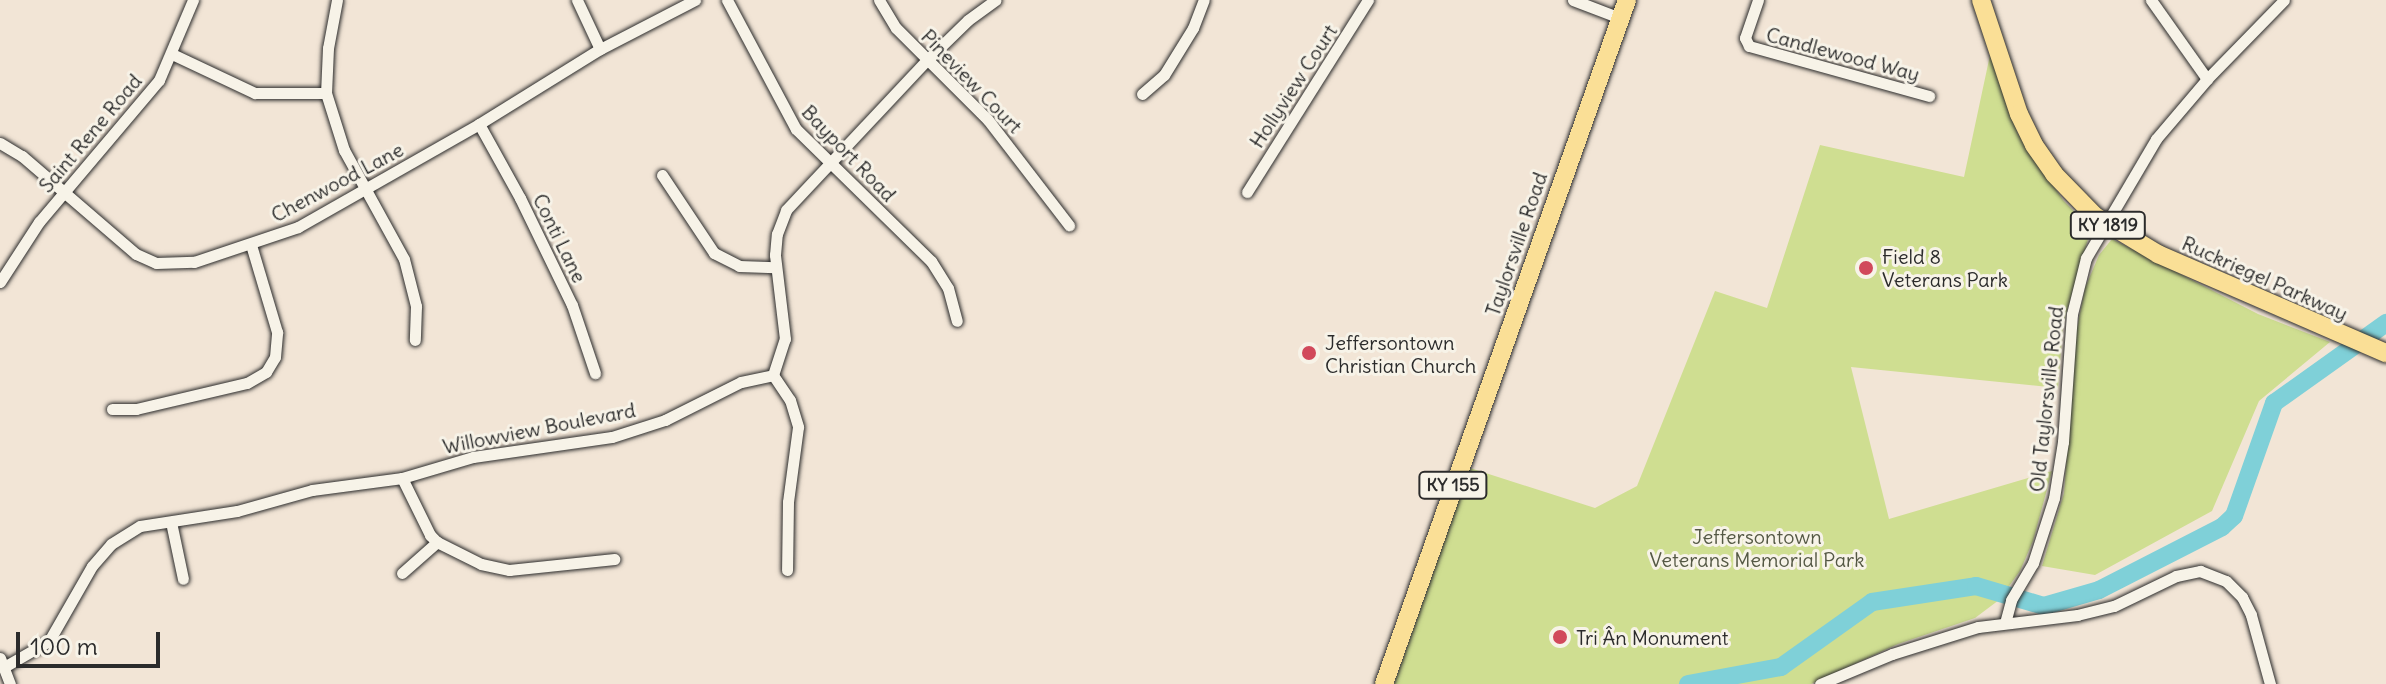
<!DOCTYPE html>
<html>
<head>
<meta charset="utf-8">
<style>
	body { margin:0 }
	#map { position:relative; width:2386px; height:684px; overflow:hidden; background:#f2e5d6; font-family:Delius,sans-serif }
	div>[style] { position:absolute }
	.green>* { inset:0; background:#cfde91 }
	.river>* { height:18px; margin:-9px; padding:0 9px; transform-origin:9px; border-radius:9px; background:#7fd0d8 }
	.roads { filter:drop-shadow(0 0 2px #2b2b2b) drop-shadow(0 0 2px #2b2b2b) }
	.minor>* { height:11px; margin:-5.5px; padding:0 5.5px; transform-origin:5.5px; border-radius:5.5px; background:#f7f3e8 }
	.primary>* { height:18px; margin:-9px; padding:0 9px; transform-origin:9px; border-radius:9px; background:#fadf96 }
	.dots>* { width:22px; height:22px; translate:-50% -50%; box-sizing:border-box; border:4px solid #f7f3e8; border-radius:50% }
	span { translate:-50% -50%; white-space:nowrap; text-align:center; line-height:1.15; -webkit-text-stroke:6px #f7f3e8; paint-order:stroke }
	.shield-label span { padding:2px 6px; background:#f7f3e8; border:2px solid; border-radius:6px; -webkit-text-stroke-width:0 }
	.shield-label { font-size:18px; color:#2b2b2b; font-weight:700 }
	.street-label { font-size:20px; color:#2b2b2b }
	.poi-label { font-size:20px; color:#2b2b2b }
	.left { translate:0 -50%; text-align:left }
	.park-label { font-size:20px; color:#545844 }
	.scale { position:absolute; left:16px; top:632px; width:144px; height:36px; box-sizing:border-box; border:4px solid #2b2b2b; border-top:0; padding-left:10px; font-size:24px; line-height:28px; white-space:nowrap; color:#2b2b2b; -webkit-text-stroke:6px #f7f3e8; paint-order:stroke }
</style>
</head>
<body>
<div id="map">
	<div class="green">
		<i style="clip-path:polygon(1990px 55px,2018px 134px,2063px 200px,2091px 229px,2063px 324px,2058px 388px,1851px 367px,1889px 519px,2052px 471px,2033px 541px,2020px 571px,1999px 600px,1975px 618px,1898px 644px,1811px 684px,1394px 684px,1470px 468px,1595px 508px,1637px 486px,1715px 291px,1767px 308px,1820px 145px,1964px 177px)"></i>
		<i style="clip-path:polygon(2112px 239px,2258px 314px,2330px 342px,2259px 401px,2212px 511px,2095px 575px,2042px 566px,2064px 493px,2076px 333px,2085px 288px,2099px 255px)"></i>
	</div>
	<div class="river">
		<i style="left:1688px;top:684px;width:95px;rotate:-10.4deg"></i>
		<i style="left:1781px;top:667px;width:112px;rotate:-35.5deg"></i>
		<i style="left:1872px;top:602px;width:105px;rotate:-8.7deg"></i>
		<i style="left:1976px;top:586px;width:71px;rotate:16.4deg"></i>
		<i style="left:2044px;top:606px;width:57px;rotate:-16.2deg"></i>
		<i style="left:2099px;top:590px;width:138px;rotate:-27.1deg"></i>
		<i style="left:2222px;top:527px;width:16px;rotate:-43deg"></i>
		<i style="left:2234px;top:516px;width:120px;rotate:-70.5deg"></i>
		<i style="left:2274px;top:403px;width:138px;rotate:-35.5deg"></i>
	</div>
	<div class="roads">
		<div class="minor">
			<i style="left:337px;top:0;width:49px;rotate:100.6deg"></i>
			<i style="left:328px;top:48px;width:45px;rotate:92.5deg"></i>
			<i style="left:326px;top:93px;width:60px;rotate:72.5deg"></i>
			<i style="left:344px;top:150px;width:124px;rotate:61.2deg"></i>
			<i style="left:404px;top:259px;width:49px;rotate:75.7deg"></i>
			<i style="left:416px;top:306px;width:34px;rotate:92deg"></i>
			<i style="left:577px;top:0;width:54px;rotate:64.9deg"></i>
			<i style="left:727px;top:0;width:146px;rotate:61.9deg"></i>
			<i style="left:796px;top:129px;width:189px;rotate:44.4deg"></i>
			<i style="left:931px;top:261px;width:32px;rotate:58deg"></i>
			<i style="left:948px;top:288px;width:34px;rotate:75deg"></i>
			<i style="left:879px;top:0;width:33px;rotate:59deg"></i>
			<i style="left:896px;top:28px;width:130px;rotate:45deg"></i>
			<i style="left:988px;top:120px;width:133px;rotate:52.4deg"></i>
			<i style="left:1573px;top:0;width:50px;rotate:21deg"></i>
			<i style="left:1758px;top:0;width:40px;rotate:108.9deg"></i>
			<i style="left:1745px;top:38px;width:9px;rotate:63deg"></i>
			<i style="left:1749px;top:46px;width:187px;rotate:15.5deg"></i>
			<i style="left:2151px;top:0;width:97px;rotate:54.7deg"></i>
			<i style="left:172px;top:54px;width:92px;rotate:25.2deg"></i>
			<i style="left:255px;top:93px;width:71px"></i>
			<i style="left:1142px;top:94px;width:29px;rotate:-41deg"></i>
			<i style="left:1164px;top:75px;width:55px;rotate:-58.3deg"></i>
			<i style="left:1193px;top:28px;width:30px;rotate:-69deg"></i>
			<i style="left:479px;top:124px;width:85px;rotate:61deg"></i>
			<i style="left:520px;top:198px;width:119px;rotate:64.1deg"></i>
			<i style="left:572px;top:305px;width:72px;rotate:71.3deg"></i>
			<i style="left:0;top:143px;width:26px;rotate:31deg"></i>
			<i style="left:22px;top:156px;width:150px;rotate:40.7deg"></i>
			<i style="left:136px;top:254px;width:22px;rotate:24deg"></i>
			<i style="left:156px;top:263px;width:38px;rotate:-2deg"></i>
			<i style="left:194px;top:262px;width:110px;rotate:-18.6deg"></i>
			<i style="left:298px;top:227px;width:208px;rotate:-29.6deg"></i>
			<i style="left:479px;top:124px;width:142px;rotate:-31.8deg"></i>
			<i style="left:600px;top:49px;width:107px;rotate:-27.3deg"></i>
			<i style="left:662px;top:175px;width:94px;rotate:56.3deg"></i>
			<i style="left:714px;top:253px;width:28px;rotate:27deg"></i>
			<i style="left:739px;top:266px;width:36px;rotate:2deg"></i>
			<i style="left:1247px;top:192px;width:227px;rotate:-57.8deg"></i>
			<i style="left:0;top:282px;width:72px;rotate:-57deg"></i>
			<i style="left:39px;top:222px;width:186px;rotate:-49.8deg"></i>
			<i style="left:159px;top:80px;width:87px;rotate:-67deg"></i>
			<i style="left:773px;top:375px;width:30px;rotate:56deg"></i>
			<i style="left:790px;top:400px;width:28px;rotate:73deg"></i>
			<i style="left:798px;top:427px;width:76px;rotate:97.6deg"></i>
			<i style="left:788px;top:502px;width:68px;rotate:90.8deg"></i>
			<i style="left:112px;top:409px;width:24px"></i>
			<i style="left:136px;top:409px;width:114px;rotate:-13.2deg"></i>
			<i style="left:247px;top:383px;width:22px;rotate:-30deg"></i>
			<i style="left:266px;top:372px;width:17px;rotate:-59deg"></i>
			<i style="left:275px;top:357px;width:25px;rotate:-85deg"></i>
			<i style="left:277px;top:332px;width:91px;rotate:-106.6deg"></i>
			<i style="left:402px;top:478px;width:64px;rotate:63.8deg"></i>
			<i style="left:430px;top:535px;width:10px;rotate:45deg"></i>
			<i style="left:437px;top:542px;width:49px;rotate:26.6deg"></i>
			<i style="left:481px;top:564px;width:29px;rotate:12deg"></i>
			<i style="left:509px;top:570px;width:106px;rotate:-6deg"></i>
			<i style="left:171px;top:522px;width:58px;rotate:78.1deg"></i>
			<i style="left:402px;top:573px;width:47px;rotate:-41.5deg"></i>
			<i style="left:2005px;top:623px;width:24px;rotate:-75deg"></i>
			<i style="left:2011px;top:600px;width:43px;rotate:-59.3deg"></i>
			<i style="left:2033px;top:563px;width:68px;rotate:-72.1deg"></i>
			<i style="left:2054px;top:498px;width:57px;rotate:-80.9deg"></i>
			<i style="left:2063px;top:442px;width:128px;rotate:-86deg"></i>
			<i style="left:2072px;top:314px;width:58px;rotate:-76deg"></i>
			<i style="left:2086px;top:258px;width:138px;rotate:-59.5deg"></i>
			<i style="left:2156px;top:139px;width:79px;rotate:-49.6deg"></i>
			<i style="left:2207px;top:79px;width:110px;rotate:-45.7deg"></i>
			<i style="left:0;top:658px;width:28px;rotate:69deg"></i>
			<i style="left:4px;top:667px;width:52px;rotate:-30deg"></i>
			<i style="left:49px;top:641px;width:86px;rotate:-60.2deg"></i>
			<i style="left:92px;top:566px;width:29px;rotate:-49deg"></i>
			<i style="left:111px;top:544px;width:34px;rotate:-32deg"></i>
			<i style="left:140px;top:526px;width:98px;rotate:-8.8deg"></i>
			<i style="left:237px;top:511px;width:78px;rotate:-15.6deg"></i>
			<i style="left:312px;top:490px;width:91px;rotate:-7.6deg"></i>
			<i style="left:402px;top:478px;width:74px;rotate:-16.5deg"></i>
			<i style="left:473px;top:457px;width:140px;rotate:-8.2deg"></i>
			<i style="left:612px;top:437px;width:56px;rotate:-17.8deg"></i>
			<i style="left:665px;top:420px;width:85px;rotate:-26.6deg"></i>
			<i style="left:741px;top:382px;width:33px;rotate:-12deg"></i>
			<i style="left:773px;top:375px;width:38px;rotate:-72deg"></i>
			<i style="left:785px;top:339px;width:85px;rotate:-96.8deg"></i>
			<i style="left:775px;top:255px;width:21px;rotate:-85deg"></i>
			<i style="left:777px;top:234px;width:26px;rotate:-69deg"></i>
			<i style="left:786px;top:210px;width:206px;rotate:-46.8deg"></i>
			<i style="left:927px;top:60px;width:57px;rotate:-44.3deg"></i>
			<i style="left:968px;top:20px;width:34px;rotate:-36deg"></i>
			<i style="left:1820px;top:684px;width:78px;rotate:-22.6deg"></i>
			<i style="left:1892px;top:654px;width:90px;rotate:-17.4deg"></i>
			<i style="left:1978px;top:627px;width:100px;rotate:-6.9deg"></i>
			<i style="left:2077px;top:615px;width:38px;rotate:-14deg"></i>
			<i style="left:2114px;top:606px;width:69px;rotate:-25.8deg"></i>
			<i style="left:2176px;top:576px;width:25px;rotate:-12deg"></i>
			<i style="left:2200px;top:571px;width:28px;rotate:21deg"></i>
			<i style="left:2226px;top:581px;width:23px;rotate:45deg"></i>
			<i style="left:2242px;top:597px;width:20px;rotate:63deg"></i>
			<i style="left:2251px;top:615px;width:72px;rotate:74.6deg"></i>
		</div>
		<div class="primary">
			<i style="left:1981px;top:0;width:120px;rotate:71.6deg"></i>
			<i style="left:2019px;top:114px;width:34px;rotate:64deg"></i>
			<i style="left:2034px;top:145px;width:35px;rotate:55deg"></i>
			<i style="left:2054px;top:174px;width:59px;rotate:45.7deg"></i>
			<i style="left:2095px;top:216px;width:74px;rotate:31.1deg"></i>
			<i style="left:2158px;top:254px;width:249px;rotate:23.5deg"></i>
			<i style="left:1384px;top:684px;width:726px;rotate:-70.44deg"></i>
		</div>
	</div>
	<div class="dots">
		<i style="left:1866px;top:268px;background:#d1495b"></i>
		<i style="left:1309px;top:353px;background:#d1495b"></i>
		<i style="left:1560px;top:637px;background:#d1495b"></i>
	</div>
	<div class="shield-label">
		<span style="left:2108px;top:225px">KY 1819</span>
		<span style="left:1453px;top:485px">KY 155</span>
	</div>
	<div class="street-label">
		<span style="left:1843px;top:54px;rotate:15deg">Candlewood Way</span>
		<span style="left:972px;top:81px;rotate:46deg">Pineview Court</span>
		<span style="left:1293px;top:86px;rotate:-57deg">Hollyview Court</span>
		<span style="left:90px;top:133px;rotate:-50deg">Saint Rene Road</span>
		<span style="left:849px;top:153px;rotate:46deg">Bayport Road</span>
		<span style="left:337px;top:182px;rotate:-28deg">Chenwood Lane</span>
		<span style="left:560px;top:238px;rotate:64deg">Conti Lane</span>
		<span style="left:1516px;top:244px;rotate:-71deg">Taylorsville Road</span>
		<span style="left:2265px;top:278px;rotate:24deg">Ruckriegel Parkway</span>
		<span style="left:2046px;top:399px;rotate:-84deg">Old Taylorsville Road</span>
		<span style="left:539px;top:428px;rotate:-11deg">Willowview Boulevard</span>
	</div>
	<div class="poi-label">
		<span class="left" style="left:1882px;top:268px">Field 8<br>Veterans Park</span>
		<span class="left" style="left:1325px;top:354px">Jeffersontown<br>Christian Church</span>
		<span class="left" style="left:1576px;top:637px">Tri Ân Monument</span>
	</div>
	<div class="park-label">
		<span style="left:1757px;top:548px">Jeffersontown<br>Veterans Memorial Park</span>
	</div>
	<div class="scale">100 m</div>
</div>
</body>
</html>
